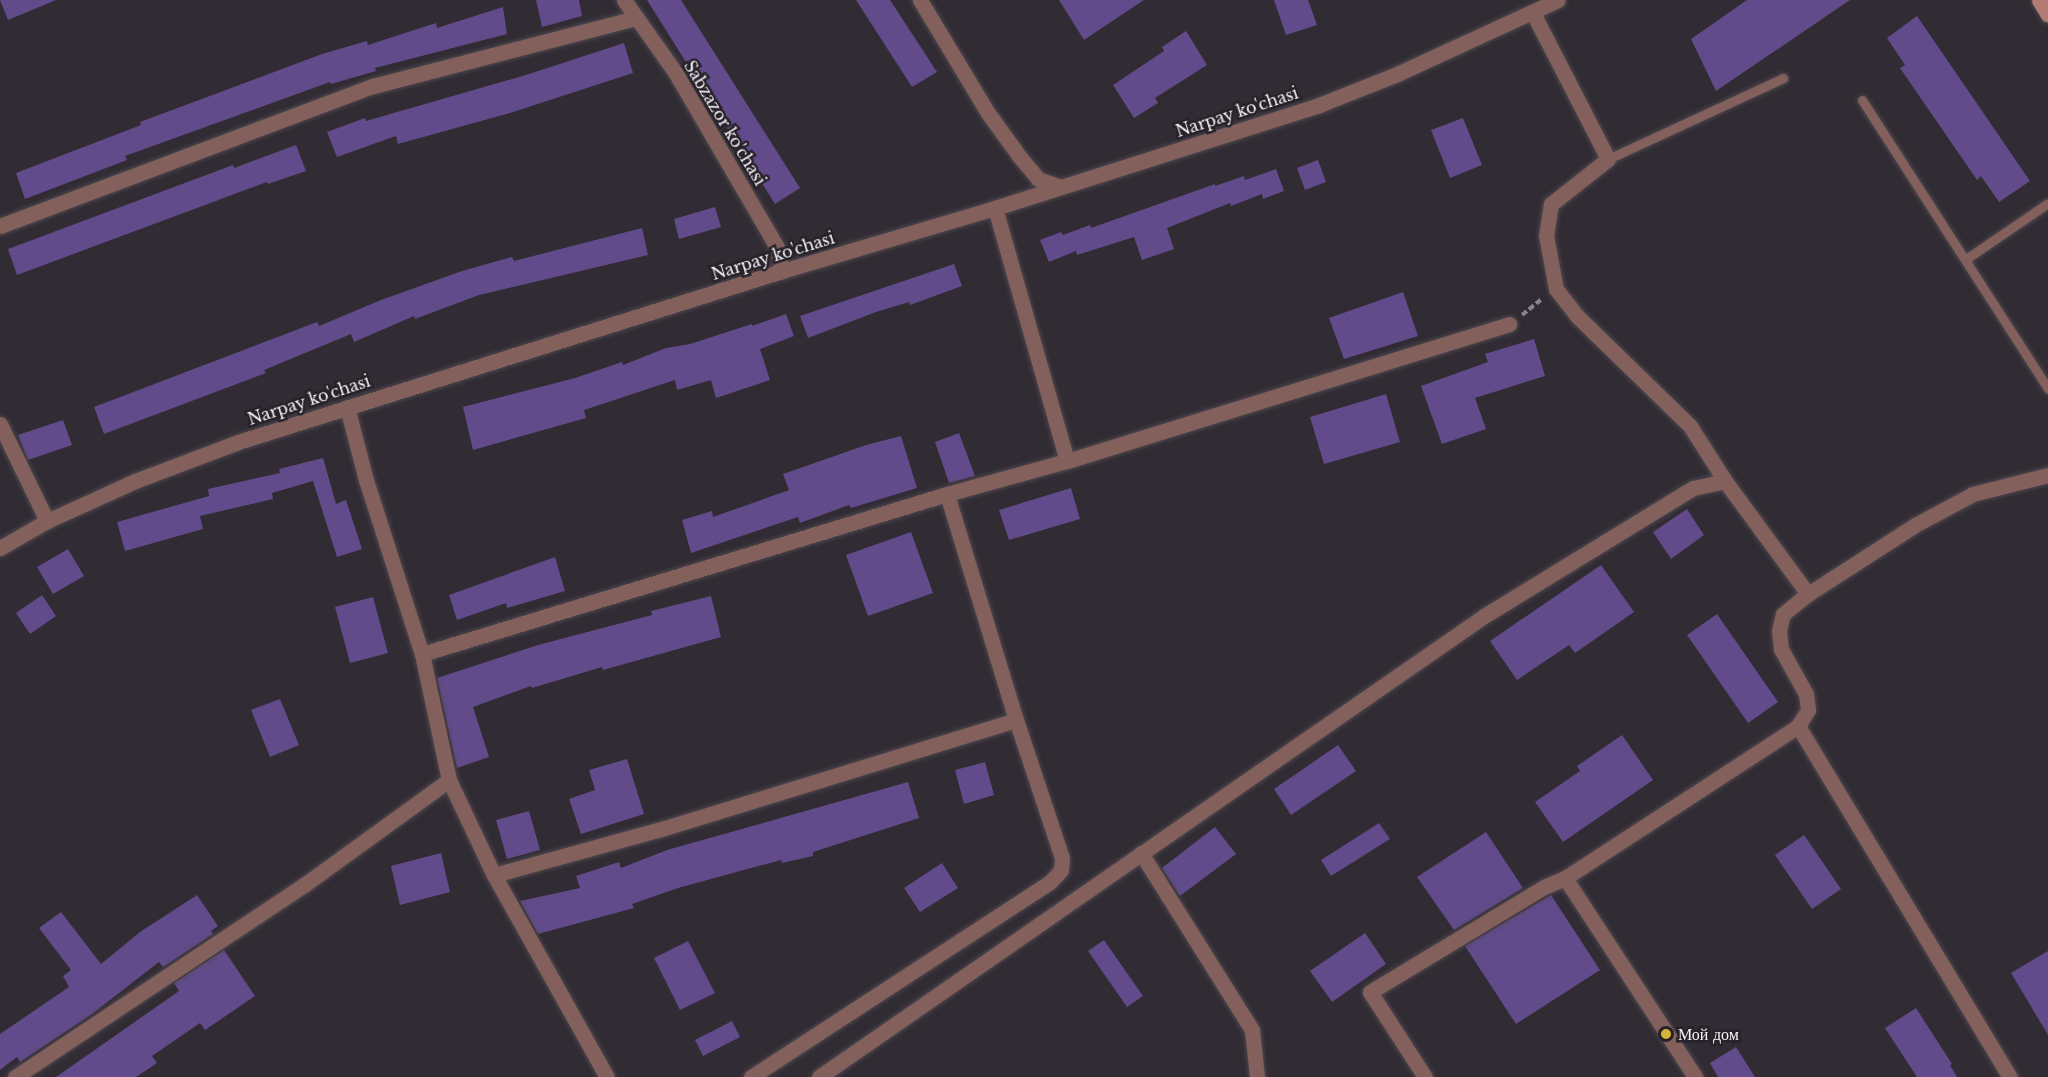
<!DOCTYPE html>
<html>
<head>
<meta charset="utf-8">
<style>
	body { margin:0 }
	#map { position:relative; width:2048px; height:1077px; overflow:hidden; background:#312b33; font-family:"Libre Baskerville",serif }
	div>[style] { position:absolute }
	.building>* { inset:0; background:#624b8a }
	.path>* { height:4px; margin-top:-2px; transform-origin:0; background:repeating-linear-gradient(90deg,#89848b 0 6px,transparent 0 9px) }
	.roads { filter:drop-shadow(0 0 2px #4d474e) drop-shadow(0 0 2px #4d474e) }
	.service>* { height:9px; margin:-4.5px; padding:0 4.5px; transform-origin:4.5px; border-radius:4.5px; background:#83605c }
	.minor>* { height:15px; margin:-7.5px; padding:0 7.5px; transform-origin:7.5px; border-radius:7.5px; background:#83605c }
	.tertiary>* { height:15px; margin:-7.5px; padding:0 7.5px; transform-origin:7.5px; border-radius:7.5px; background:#83605c }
	.secondary>* { height:15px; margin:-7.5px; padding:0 7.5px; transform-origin:7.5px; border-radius:7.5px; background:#b27c75 }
	.dots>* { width:16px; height:16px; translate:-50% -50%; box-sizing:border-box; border:3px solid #272129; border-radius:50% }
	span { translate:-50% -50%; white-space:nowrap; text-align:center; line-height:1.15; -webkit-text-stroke:5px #272129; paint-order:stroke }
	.street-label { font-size:16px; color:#f6f2f7 }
	.poi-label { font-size:16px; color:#f6f2f7 }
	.left { translate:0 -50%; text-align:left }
</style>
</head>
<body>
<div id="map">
	<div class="building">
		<i style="clip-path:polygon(0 0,56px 0,8px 20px)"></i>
		<i style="clip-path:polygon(536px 0,579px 0,582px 16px,542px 27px)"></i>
		<i style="clip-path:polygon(647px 0,681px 0,800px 188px,775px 204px)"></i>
		<i style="clip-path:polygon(856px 0,890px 0,937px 72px,912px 87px)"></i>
		<i style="clip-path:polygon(1059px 0,1144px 0,1084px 40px)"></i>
		<i style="clip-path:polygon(1274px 0,1308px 0,1317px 25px,1286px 35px)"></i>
		<i style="clip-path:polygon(1747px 0,1850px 0,1716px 91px,1691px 39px)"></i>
		<i style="clip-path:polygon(503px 7px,507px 34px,375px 68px,376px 71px,331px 84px,330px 82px,125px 156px,127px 160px,25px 199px,16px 173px,141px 125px,140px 122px,322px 54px,367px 41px,368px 45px,436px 23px,437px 28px)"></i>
		<i style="clip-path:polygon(1917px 16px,2030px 181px,1999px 202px,1981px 176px,1977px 180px,1900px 68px,1905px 65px,1887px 38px)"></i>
		<i style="clip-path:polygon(1186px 31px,1207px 65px,1155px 98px,1158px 103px,1134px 118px,1113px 85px,1164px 51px,1162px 47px)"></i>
		<i style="clip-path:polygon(624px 43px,633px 73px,510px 113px,398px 144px,396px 136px,337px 157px,327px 132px,365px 118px,366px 121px,526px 75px)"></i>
		<i style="clip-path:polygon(1463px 118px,1482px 165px,1450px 178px,1431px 130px)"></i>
		<i style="clip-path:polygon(296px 145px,306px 171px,268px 184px,267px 182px,17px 275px,8px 249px,233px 165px,234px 168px)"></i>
		<i style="clip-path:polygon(1318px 160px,1326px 182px,1305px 190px,1297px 168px)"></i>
		<i style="clip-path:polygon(1276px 169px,1284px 191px,1263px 199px,1262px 194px,1231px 206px,1230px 203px,1167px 228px,1174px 249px,1142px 260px,1134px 237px,1077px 255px,1076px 251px,1049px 262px,1040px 240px,1061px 232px,1063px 235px,1090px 225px,1091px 228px,1215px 184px,1215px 186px,1244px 176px,1245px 180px)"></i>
		<i style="clip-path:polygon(715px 207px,721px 227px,679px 239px,674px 219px)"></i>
		<i style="clip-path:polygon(642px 228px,648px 255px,479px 295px,415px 319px,414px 316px,354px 342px,351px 334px,264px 370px,266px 373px,104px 434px,94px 407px,317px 322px,319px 326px,381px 300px,462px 271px,512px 257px,514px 261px)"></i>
		<i style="clip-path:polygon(954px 264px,962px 286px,910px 305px,909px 302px,876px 312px,808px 338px,800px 316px)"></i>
		<i style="clip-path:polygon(1403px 292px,1418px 336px,1344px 359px,1329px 318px)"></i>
		<i style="clip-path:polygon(786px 314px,794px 336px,760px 349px,770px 380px,716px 398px,711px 380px,677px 390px,675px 380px,584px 410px,586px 418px,473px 450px,463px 407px,575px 378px,622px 362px,623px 365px,666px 348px,690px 344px,752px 324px,752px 326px)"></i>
		<i style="clip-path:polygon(1534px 339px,1545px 376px,1475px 398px,1486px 429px,1442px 444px,1421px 386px,1488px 362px,1485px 354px)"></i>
		<i style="clip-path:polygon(1386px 394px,1400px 442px,1324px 464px,1310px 417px)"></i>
		<i style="clip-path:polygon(63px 420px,72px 445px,28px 460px,18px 435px)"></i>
		<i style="clip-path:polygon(959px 433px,975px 476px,949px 483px,935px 442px)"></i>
		<i style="clip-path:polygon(901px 436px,917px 488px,851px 508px,849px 505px,800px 523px,798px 517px,691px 553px,682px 520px,712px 511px,713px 517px,789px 490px,783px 474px,866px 445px)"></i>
		<i style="clip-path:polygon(323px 458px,336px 504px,346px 500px,362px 549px,337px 557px,313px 481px,272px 493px,273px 499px,200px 516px,203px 529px,125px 551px,117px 522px,209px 496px,208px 489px,280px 473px,279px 469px)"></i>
		<i style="clip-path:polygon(1071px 488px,1080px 519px,1009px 540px,999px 510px)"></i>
		<i style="clip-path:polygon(1687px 509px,1704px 535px,1671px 559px,1653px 532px)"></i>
		<i style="clip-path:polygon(911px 532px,933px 593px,868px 616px,846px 555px)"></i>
		<i style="clip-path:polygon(68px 549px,84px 576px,53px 594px,37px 567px)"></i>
		<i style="clip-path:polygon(555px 557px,565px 591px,507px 608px,506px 603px,457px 620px,449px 595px)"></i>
		<i style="clip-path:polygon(1601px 565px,1634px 612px,1575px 653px,1569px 645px,1517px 680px,1490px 641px)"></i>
		<i style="clip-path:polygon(42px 595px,56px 616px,30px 634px,16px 613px)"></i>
		<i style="clip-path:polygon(711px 596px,721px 637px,603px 670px,602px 667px,532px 688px,531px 686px,473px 707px,489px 757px,457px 768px,437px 678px,538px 645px,652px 615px,651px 611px)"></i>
		<i style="clip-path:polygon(373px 597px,388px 653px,350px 663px,335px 607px)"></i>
		<i style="clip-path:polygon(1717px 614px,1778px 702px,1748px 723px,1687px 635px)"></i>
		<i style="clip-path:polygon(280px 699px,299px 745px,270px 757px,251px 710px)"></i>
		<i style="clip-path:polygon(1622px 735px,1653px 780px,1563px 842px,1535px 802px,1580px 771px,1577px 766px)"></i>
		<i style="clip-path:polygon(1338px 745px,1356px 771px,1291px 815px,1274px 789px)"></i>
		<i style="clip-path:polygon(627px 759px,644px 814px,581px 834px,569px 799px,595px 790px,589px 770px)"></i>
		<i style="clip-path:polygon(985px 762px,994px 795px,964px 804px,955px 770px)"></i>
		<i style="clip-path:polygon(908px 782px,919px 818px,813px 852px,813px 856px,782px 863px,781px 860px,678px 888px,632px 904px,634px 908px,538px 934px,520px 901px,580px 888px,576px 876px,619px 862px,621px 868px,667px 850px)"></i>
		<i style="clip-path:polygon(529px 811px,540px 850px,507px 859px,496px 820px)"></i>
		<i style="clip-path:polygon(1379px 823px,1390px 839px,1331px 876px,1321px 860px)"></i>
		<i style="clip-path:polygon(1215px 827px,1236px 854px,1180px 896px,1162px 868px)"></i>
		<i style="clip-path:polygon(1486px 832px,1523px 888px,1454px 930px,1417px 877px)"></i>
		<i style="clip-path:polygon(1804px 835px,1841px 889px,1812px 909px,1775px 855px)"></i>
		<i style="clip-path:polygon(441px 853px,450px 892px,400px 905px,391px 866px)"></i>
		<i style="clip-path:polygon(942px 863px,958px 888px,920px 912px,904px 888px)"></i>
		<i style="clip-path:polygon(197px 895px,218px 926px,211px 931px,213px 934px,163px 967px,159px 962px,92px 1014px,20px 1062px,17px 1057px,0 1070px,0 1034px,69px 987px,63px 976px,71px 970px,39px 928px,61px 912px,101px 964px,140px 932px)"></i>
		<i style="clip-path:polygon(1551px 895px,1600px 970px,1516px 1024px,1465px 946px)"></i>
		<i style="clip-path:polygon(1365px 933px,1386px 964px,1332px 1002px,1310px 971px)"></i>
		<i style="clip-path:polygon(1104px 940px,1143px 996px,1127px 1007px,1088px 951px)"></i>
		<i style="clip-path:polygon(688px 941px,715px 993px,680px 1010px,654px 958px)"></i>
		<i style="clip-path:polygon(224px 950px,255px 996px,205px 1030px,200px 1023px,152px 1056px,157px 1063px,136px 1077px,56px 1077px,179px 991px,174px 983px)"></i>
		<i style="clip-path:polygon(2048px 951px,2048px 1035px,2011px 973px)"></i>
		<i style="clip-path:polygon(1916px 1008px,1952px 1064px,1950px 1065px,1957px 1077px,1917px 1077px,1885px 1028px)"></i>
		<i style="clip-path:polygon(732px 1021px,740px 1037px,703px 1056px,695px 1040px)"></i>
		<i style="clip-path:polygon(1736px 1047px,1755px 1077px,1718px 1077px,1710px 1063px)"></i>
	</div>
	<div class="path">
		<i style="left:1522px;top:315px;width:26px;rotate:-39deg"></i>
	</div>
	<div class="roads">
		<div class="service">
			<i style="left:1862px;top:100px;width:344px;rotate:57.2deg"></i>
			<i style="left:1608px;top:159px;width:193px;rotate:-24.8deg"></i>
			<i style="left:1966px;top:259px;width:99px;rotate:-34.3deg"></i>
		</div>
		<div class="minor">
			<i style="left:624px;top:0;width:88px;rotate:54.7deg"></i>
			<i style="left:675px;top:72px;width:203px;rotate:59.8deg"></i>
			<i style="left:777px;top:247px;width:25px;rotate:78deg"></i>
			<i style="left:920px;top:0;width:132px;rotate:59deg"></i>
			<i style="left:988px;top:113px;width:53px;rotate:54.2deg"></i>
			<i style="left:1019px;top:156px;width:30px;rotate:50deg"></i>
			<i style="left:1038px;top:179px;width:24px;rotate:19deg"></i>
			<i style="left:1533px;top:13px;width:164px;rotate:62.8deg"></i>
			<i style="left:1608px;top:159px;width:73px;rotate:141.7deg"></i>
			<i style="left:1551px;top:204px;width:31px;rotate:99deg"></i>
			<i style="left:1546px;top:235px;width:55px;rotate:79.5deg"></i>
			<i style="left:1556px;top:289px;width:34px;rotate:52deg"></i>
			<i style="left:1577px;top:316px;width:158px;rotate:44.2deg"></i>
			<i style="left:1690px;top:426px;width:65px;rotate:57.5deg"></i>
			<i style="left:995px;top:208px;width:263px;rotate:74.1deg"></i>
			<i style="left:0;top:226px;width:398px;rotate:-20.6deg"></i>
			<i style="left:373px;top:86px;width:272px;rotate:-14.5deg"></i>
			<i style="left:347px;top:407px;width:75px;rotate:75.4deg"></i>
			<i style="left:366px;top:480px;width:183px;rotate:72.2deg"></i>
			<i style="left:422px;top:654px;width:129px;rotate:77.9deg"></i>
			<i style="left:449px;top:780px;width:105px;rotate:64.7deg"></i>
			<i style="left:494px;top:875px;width:231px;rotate:60.8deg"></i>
			<i style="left:0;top:424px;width:108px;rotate:64.1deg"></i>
			<i style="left:422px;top:654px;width:549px;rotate:-16.95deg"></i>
			<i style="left:947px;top:494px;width:124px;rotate:-15.4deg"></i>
			<i style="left:1067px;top:461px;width:463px;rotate:-17.2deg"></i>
			<i style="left:1798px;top:726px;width:410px;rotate:58.9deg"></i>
			<i style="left:1141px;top:853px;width:209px;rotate:57.9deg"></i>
			<i style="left:1252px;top:1030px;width:47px;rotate:83.9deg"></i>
			<i style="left:494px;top:875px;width:177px;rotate:-15.4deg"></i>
			<i style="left:665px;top:828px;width:367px;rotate:-17.1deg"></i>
			<i style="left:1016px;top:720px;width:236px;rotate:-107deg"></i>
			<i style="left:1565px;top:878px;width:238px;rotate:56.8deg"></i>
			<i style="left:15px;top:1077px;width:347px;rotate:-33.6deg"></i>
			<i style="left:304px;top:885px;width:179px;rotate:-35.9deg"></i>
			<i style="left:751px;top:1077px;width:357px;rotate:-33.1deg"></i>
			<i style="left:1050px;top:882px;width:16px;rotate:-47deg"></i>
			<i style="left:1061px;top:870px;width:12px;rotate:-85deg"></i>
			<i style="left:1062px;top:858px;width:145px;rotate:-108.4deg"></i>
			<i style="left:819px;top:1077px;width:809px;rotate:-34.73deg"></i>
			<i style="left:1484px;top:616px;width:245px;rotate:-31.5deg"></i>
			<i style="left:1693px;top:488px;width:33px;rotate:-12deg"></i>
			<i style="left:1725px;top:481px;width:140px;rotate:53.7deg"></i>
			<i style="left:1425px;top:1077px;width:101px;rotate:-122.9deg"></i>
			<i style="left:1370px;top:992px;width:203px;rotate:-31.1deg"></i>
			<i style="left:1544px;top:887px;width:23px;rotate:-23deg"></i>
			<i style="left:1565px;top:878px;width:278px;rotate:-33.1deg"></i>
			<i style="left:1798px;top:726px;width:19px;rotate:-58deg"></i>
			<i style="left:1808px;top:710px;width:16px;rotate:-97deg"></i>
			<i style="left:1806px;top:694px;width:51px;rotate:-119.1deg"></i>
			<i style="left:1781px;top:649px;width:18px;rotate:-96deg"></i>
			<i style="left:1779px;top:631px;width:17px;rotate:-77deg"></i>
			<i style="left:1783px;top:614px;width:32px;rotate:-39deg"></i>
			<i style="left:1808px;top:594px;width:127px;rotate:-32.8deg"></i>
			<i style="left:1915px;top:525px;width:66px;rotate:-28.1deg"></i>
			<i style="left:1973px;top:494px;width:77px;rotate:-14.2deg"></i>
		</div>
		<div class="tertiary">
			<i style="left:0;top:548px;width:54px;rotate:-29.9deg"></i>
			<i style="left:47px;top:521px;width:97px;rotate:-24.4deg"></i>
			<i style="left:135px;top:481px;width:110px;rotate:-20.7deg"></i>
			<i style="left:238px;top:442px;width:570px;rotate:-17.45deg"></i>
			<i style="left:782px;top:271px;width:222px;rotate:-16.5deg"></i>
			<i style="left:995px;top:208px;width:340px;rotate:-17.6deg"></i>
			<i style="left:1319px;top:105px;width:84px;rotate:-21.7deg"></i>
			<i style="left:1397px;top:74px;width:177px;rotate:-24.7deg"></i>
		</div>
		<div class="secondary">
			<i style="left:2039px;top:0;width:17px;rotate:59deg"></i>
		</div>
	</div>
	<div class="dots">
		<i style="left:1666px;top:1034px;background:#d5b535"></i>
	</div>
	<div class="street-label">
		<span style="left:1237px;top:112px;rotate:-18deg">Narpay ko'chasi</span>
		<span style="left:725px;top:123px;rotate:59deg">Sabzazor ko'chasi</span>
		<span style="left:773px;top:256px;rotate:-17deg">Narpay ko'chasi</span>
		<span style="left:309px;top:400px;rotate:-18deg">Narpay ko'chasi</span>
	</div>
	<div class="poi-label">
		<span class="left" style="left:1678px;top:1034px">Мой дом</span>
	</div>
</div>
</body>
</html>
